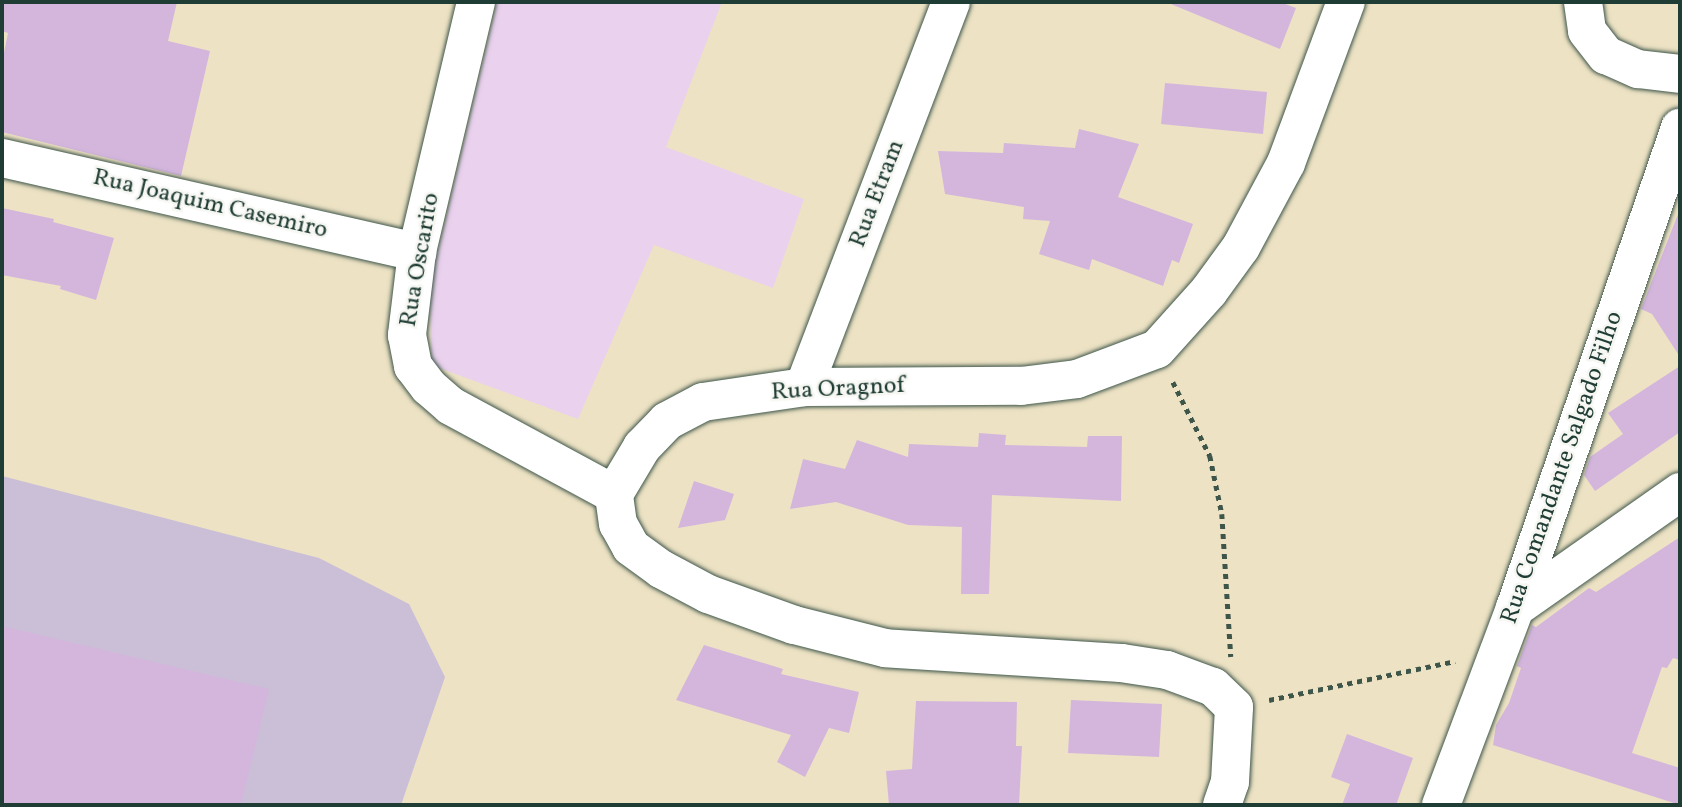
<!DOCTYPE html>
<html>
<head>
<meta charset="utf-8">
<style>
	body { margin:0 }
	#map { position:relative; width:1682px; height:807px; overflow:hidden; background:#ede2c4; font-family:Vollkorn,serif }
	div>[style] { position:absolute }
	.built>* { inset:0; background:#ead1ed }
	.industrial>* { inset:0; background:#cabfd7 }
	.building>* { inset:0; background:#d4b6dd }
	.path>* { height:4.5px; margin-top:-2.25px; transform-origin:0; background:repeating-linear-gradient(90deg,#3e564a 0 5px,transparent 0 10px) }
	.roads { filter:drop-shadow(0 0 2px #3e564a) drop-shadow(0 0 2px #3e564a) }
	.minor>* { height:38px; margin:-19px; padding:0 19px; transform-origin:19px; border-radius:19px; background:#fff }
	span { translate:-50% -50%; white-space:nowrap; text-align:center; line-height:1.15; -webkit-text-stroke:5px #f6f6f2; paint-order:stroke }
	.street-label { font-size:24px; color:#1f3d34 }
	.frame { position:absolute; inset:0; border:4px solid #1f3d34; pointer-events:none }
</style>
</head>
<body>
<div id="map">
	<div class="built">
		<i style="clip-path:polygon(497px 2px,722px 2px,666px 147px,804px 199px,773px 288px,654px 245px,578px 419px,431px 365px,430px 285px)"></i>
	</div>
	<div class="industrial">
		<i style="clip-path:polygon(2px 476px,319px 558px,409px 604px,445px 677px,401px 805px,2px 805px)"></i>
	</div>
	<div class="building">
		<i style="clip-path:polygon(2px 2px,177px 2px,168px 41px,210px 51px,181px 176px,2px 132px,2px 62px,8px 33px,2px 31px)"></i>
		<i style="clip-path:polygon(1166px 2px,1280px 2px,1296px 8px,1280px 49px)"></i>
		<i style="clip-path:polygon(1165px 83px,1267px 92px,1263px 134px,1161px 124px)"></i>
		<i style="clip-path:polygon(1079px 129px,1139px 144px,1118px 197px,1193px 224px,1179px 263px,1172px 260px,1163px 286px,1092px 259px,1089px 270px,1039px 254px,1050px 221px,1023px 219px,1024px 207px,945px 194px,938px 151px,1003px 153px,1004px 143px,1075px 148px)"></i>
		<i style="clip-path:polygon(2px 208px,54px 219px,53px 222px,114px 238px,96px 300px,60px 289px,61px 286px,2px 275px)"></i>
		<i style="clip-path:polygon(1680px 209px,1680px 357px,1652px 314px,1641px 309px)"></i>
		<i style="clip-path:polygon(1680px 366px,1680px 432px,1595px 491px,1584px 475px,1590px 457px,1623px 434px,1608px 413px)"></i>
		<i style="clip-path:polygon(979px 433px,1006px 435px,1005px 445px,1087px 447px,1088px 436px,1122px 436px,1121px 501px,992px 495px,989px 594px,961px 594px,962px 527px,908px 525px,836px 502px,790px 509px,803px 459px,845px 469px,857px 440px,908px 457px,909px 444px,978px 447px)"></i>
		<i style="clip-path:polygon(694px 481px,734px 494px,725px 520px,678px 528px)"></i>
		<i style="clip-path:polygon(1680px 537px,1680px 660px,1673px 658px,1667px 668px,1662px 667px,1632px 753px,1680px 768px,1680px 805px,1493px 745px,1496px 725px,1509px 703px,1521px 668px,1517px 666px,1532px 625px,1536px 627px,1589px 588px,1596px 592px)"></i>
		<i style="clip-path:polygon(2px 626px,269px 689px,241px 805px,2px 805px)"></i>
		<i style="clip-path:polygon(704px 645px,783px 669px,781px 674px,859px 692px,849px 733px,829px 728px,805px 777px,777px 762px,791px 735px,676px 700px)"></i>
		<i style="clip-path:polygon(1071px 700px,1162px 704px,1159px 757px,1068px 753px)"></i>
		<i style="clip-path:polygon(916px 701px,1017px 702px,1016px 746px,1022px 746px,1019px 805px,889px 805px,886px 771px,912px 769px)"></i>
		<i style="clip-path:polygon(1347px 734px,1413px 758px,1396px 805px,1342px 805px,1350px 784px,1331px 777px)"></i>
	</div>
	<div class="path">
		<i style="left:1173px;top:382px;width:83px;rotate:63.4deg"></i>
		<i style="left:1210px;top:456px;width:59px;rotate:78.3deg"></i>
		<i style="left:1222px;top:514px;width:143px;rotate:86.4deg"></i>
		<i style="left:1269px;top:700px;width:190px;rotate:-11.8deg"></i>
	</div>
	<div class="roads">
		<div class="minor">
			<i style="left:476px;top:2px;width:257px;rotate:103.3deg"></i>
			<i style="left:417px;top:252px;width:84px;rotate:96.9deg"></i>
			<i style="left:407px;top:335px;width:32px;rotate:79deg"></i>
			<i style="left:413px;top:366px;width:26px;rotate:53deg"></i>
			<i style="left:429px;top:387px;width:29px;rotate:41deg"></i>
			<i style="left:451px;top:406px;width:185px;rotate:28.4deg"></i>
			<i style="left:1583px;top:2px;width:29px;rotate:82deg"></i>
			<i style="left:1587px;top:31px;width:31px;rotate:52deg"></i>
			<i style="left:1606px;top:55px;width:35px;rotate:24deg"></i>
			<i style="left:1638px;top:69px;width:42px;rotate:6.8deg"></i>
			<i style="left:2px;top:158px;width:426px;rotate:12.8deg"></i>
			<i style="left:804px;top:387px;width:412px;rotate:-69.1deg"></i>
			<i style="left:1515px;top:608px;width:202px;rotate:-35.1deg"></i>
			<i style="left:1222px;top:805px;width:24px;rotate:-71deg"></i>
			<i style="left:1230px;top:782px;width:75px;rotate:-86.9deg"></i>
			<i style="left:1234px;top:707px;width:29px;rotate:-136deg"></i>
			<i style="left:1213px;top:687px;width:49px;rotate:-159.7deg"></i>
			<i style="left:1167px;top:670px;width:47px;rotate:-171.3deg"></i>
			<i style="left:1121px;top:663px;width:236px;rotate:-176.4deg"></i>
			<i style="left:885px;top:648px;width:94px;rotate:-165.8deg"></i>
			<i style="left:794px;top:625px;width:91px;rotate:-160.2deg"></i>
			<i style="left:708px;top:594px;width:53px;rotate:-152deg"></i>
			<i style="left:661px;top:569px;width:37px;rotate:-144deg"></i>
			<i style="left:631px;top:547px;width:26px;rotate:-119deg"></i>
			<i style="left:618px;top:524px;width:30px;rotate:-98deg"></i>
			<i style="left:614px;top:494px;width:55px;rotate:-59.2deg"></i>
			<i style="left:642px;top:447px;width:36px;rotate:-46deg"></i>
			<i style="left:667px;top:421px;width:41px;rotate:-27.8deg"></i>
			<i style="left:703px;top:402px;width:102px;rotate:-8.4deg"></i>
			<i style="left:804px;top:387px;width:217px;rotate:-0.3deg"></i>
			<i style="left:1021px;top:386px;width:56px;rotate:-7.1deg"></i>
			<i style="left:1077px;top:379px;width:85px;rotate:-20.6deg"></i>
			<i style="left:1157px;top:349px;width:78px;rotate:-48.1deg"></i>
			<i style="left:1209px;top:291px;width:54px;rotate:-54deg"></i>
			<i style="left:1241px;top:247px;width:95px;rotate:-61.8deg"></i>
			<i style="left:1286px;top:163px;width:172px;rotate:-69.6deg"></i>
			<i style="left:1441px;top:805px;width:210px;rotate:-69.4deg"></i>
			<i style="left:1515px;top:608px;width:508px;rotate:-71.03deg"></i>
		</div>
	</div>
	<div class="street-label">
		<span style="left:878px;top:194px;rotate:-69deg">Rua Etram</span>
		<span style="left:210px;top:205px;rotate:13deg">Rua Joaquim Casemiro</span>
		<span style="left:421px;top:260px;rotate:-80deg">Rua Oscarito</span>
		<span style="left:838px;top:390px;rotate:-3deg">Rua Oragnof</span>
		<span style="left:1563px;top:468px;rotate:-71deg">Rua Comandante Salgado Filho</span>
	</div>
	<div class="frame"></div>
</div>
</body>
</html>
